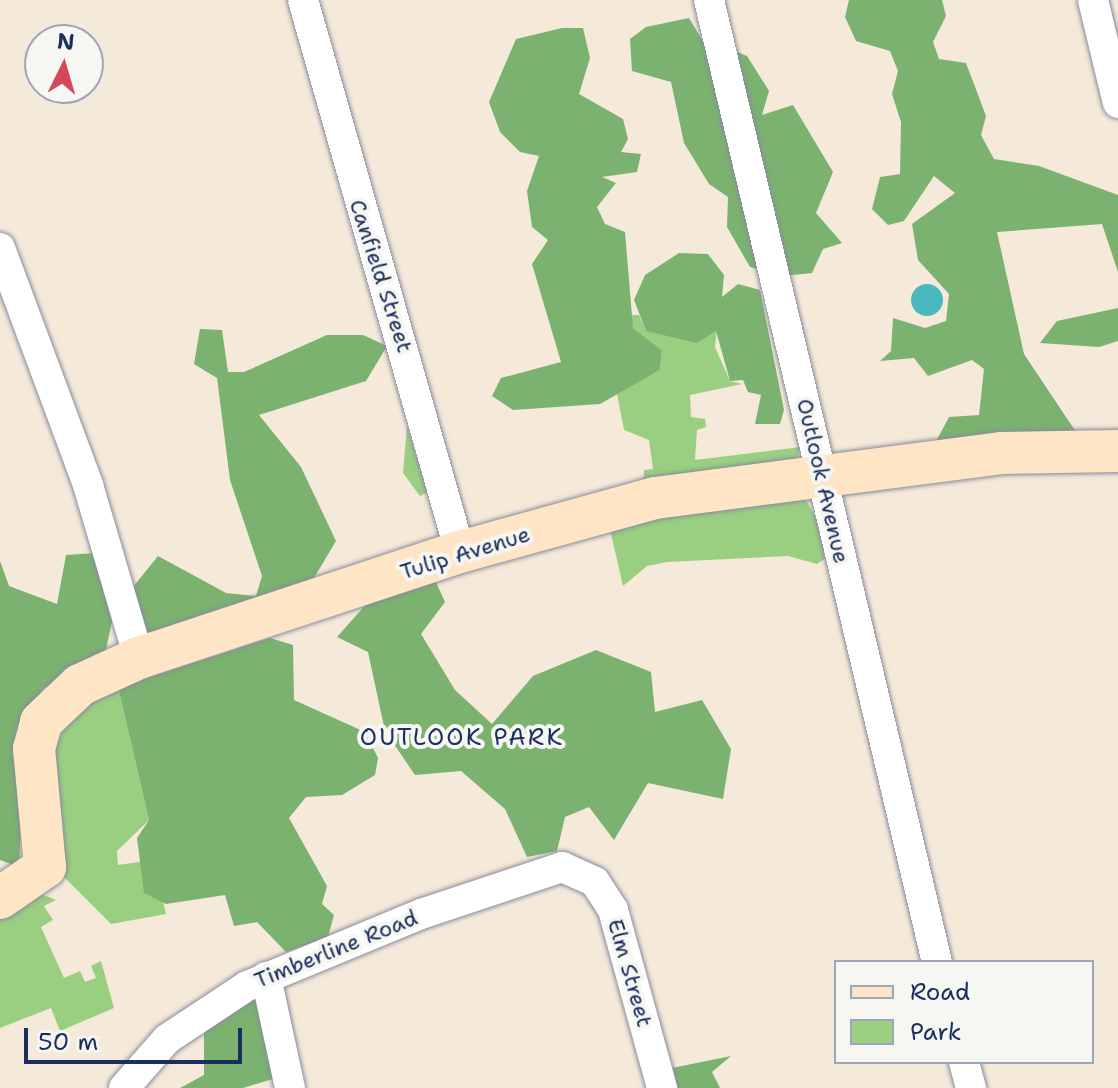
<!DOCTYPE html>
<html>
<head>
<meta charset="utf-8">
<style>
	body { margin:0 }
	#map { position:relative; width:1118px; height:1088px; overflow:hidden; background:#f5e9da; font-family:"Shantell Sans",sans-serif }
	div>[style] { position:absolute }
	.green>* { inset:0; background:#9acf81 }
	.forest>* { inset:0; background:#7bb26f }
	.water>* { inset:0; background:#49b8bf }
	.round { border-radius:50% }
	.roads { filter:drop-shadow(0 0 2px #888c9c) drop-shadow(0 0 2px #888c9c) }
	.street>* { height:30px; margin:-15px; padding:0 15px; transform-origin:15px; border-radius:15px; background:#fff }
	.secondary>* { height:42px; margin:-21px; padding:0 21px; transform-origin:21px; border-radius:21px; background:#fde5c5 }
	span { translate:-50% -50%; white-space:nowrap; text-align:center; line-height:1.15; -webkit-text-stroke:8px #f6f6f2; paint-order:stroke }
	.street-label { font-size:22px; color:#1b2f5e }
	.neighbourhood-label { font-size:24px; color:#1b2f5e; letter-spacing:2px }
	.legend { position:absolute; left:834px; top:960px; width:260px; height:104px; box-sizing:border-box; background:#f6f6f2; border:2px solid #9ea6b7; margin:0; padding:10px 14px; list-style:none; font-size:24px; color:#1b2f5e }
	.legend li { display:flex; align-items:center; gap:16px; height:40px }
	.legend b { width:40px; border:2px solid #9ea6b7 }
	.north { position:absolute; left:24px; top:24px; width:80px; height:80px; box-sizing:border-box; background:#f6f6f2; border:2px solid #9ea6b7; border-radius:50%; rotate:5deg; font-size:22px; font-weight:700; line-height:32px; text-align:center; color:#1b2f5e }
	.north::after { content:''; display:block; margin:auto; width:28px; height:36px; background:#d1495b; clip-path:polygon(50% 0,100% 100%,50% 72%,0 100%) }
	.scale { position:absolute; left:24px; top:1028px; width:218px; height:36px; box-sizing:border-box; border:4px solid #1b2f5e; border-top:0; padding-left:10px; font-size:24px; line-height:28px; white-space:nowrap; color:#1b2f5e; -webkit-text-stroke:6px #f6f6f2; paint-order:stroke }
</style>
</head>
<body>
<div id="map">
	<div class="green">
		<i style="clip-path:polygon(631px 315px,639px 315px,646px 331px,717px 327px,715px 347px,730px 381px,742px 384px,690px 395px,691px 417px,705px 419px,706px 427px,697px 430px,695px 460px,801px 447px,796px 461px,643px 485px,644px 470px,653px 469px,649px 440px,624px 430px,617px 394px,660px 370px,662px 350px,633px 328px)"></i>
		<i style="clip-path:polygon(407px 426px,428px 492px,420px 496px,403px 473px)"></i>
		<i style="clip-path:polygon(802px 493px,820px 525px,825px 559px,817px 564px,788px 556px,667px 562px,647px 566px,623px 586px,608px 521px)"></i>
		<i style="clip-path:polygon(118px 687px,149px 820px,117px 851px,118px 865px,153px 860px,166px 914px,111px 924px,56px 869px,52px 752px,77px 705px)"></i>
		<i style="clip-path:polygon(41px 894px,56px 900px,44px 906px,53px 920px,41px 927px,64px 978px,80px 971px,85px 982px,96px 978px,91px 966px,101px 961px,114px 1008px,60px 1031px,51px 1008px,0 1028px,0 907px)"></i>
	</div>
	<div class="forest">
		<i style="clip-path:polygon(849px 0,942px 0,946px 16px,933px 42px,939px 59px,966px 63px,986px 116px,981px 135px,994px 159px,1039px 166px,1118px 195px,1118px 272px,1102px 224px,997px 232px,1024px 354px,1076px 432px,934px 445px,949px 417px,979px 415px,984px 369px,972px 360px,928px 376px,914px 358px,880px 361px,891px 351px,893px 318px,925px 328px,946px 321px,949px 294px,918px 260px,912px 224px,955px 193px,934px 176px,904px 221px,888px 225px,872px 209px,880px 177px,900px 174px,901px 122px,892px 94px,898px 71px,890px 51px,856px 41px,845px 17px)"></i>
		<i style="clip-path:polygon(689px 18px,710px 53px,728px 48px,747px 56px,769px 91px,762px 115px,793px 105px,833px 172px,816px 213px,842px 243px,823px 249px,812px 273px,783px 276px,750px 267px,727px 227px,728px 197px,709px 184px,684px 143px,671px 82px,632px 71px,630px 39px,646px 27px)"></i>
		<i style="clip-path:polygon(562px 28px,583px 28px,590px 58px,579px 94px,623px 119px,628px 139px,621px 152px,641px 154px,637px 172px,602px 177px,616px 183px,597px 207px,605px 224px,625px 232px,633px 328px,662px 350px,660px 370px,600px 404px,513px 410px,492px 396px,501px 378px,561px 362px,532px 264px,548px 240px,532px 227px,527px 191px,539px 156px,520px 152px,500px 132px,489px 102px,516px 39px)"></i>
		<i style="clip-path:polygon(679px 253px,708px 254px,724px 275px,722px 297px,738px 284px,760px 290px,784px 410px,780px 424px,755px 424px,761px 395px,748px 392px,743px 380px,730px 381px,716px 331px,697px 343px,646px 331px,634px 300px,645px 275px)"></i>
		<i style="clip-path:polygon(1118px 308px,1118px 341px,1099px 347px,1040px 343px,1057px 321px)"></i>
		<i style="clip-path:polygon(200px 329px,222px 330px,228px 372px,244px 372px,327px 335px,363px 335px,387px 346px,366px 381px,259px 415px,301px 467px,336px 541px,308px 588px,149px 640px,133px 587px,158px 556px,226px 593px,256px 596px,262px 576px,230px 480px,217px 378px,194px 364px)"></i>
		<i style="clip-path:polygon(96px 553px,115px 608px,105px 654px,44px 688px,27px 713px,19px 867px,0 860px,0 561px,9px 586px,57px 604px,66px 555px)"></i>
		<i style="clip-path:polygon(435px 580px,445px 602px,421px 634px,455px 690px,492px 724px,533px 676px,596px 650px,651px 672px,655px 712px,702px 700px,731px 749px,723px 799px,648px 783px,614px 840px,589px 807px,565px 817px,557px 851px,527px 857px,505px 809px,461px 771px,415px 775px,385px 731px,368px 652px,337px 637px,376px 593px)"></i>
		<i style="clip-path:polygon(270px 638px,293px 645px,294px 700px,365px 732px,378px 758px,375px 775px,342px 795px,306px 797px,289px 818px,327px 886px,322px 904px,334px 915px,328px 937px,286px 952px,257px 922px,234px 926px,225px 895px,166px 904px,144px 893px,137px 838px,149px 820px,118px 687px)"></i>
		<i style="clip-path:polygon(257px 997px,276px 1078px,243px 1088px,180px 1088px,204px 1075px,204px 1023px)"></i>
		<i style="clip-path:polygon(731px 1056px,712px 1072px,720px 1088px,677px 1088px,672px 1068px)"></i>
	</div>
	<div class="water">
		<i class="round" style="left:911px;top:284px;width:32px;height:32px"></i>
	</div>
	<div class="roads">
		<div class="street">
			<i style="left:303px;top:0;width:574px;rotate:74.12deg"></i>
			<i style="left:709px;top:0;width:989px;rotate:76.67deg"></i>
			<i style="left:1093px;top:0;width:106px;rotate:76.4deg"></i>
			<i style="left:0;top:248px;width:253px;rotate:69.6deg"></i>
			<i style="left:88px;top:485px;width:180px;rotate:73.6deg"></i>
			<i style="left:266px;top:977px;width:114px;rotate:77.8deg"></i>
			<i style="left:964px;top:1062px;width:27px;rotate:75deg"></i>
			<i style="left:124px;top:1088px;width:65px;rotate:-48.7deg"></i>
			<i style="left:167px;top:1039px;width:96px;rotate:-33.5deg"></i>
			<i style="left:247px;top:986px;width:188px;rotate:-22.5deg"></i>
			<i style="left:421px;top:914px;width:149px;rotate:-18.4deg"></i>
			<i style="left:562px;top:867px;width:36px;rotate:24deg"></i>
			<i style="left:595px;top:882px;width:33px;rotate:57deg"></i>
			<i style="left:613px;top:910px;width:185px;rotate:74.6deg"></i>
		</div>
		<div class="secondary">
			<i style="left:0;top:898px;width:55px;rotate:-34.6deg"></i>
			<i style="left:45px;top:867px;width:119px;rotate:-95.3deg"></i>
			<i style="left:34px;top:749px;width:28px;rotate:-75deg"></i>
			<i style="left:41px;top:722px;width:54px;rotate:-43.5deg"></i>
			<i style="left:80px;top:685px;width:65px;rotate:-24.6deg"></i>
			<i style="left:139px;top:658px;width:338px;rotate:-18.3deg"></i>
			<i style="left:460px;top:552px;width:202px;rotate:-15.5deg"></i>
			<i style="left:655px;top:498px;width:349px;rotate:-7.4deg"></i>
			<i style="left:1001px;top:453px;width:117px;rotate:-1deg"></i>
		</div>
	</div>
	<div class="street-label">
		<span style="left:381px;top:276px;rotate:72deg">Canfield Street</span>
		<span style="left:823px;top:481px;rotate:77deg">Outlook Avenue</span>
		<span style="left:465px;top:553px;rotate:-17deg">Tulip Avenue</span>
		<span style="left:336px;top:949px;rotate:-22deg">Timberline Road</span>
		<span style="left:630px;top:973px;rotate:74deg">Elm Street</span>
	</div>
	<div class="neighbourhood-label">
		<span style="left:462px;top:738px">OUTLOOK PARK</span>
	</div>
	<ul class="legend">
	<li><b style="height:10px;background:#fde5c5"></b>Road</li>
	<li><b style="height:22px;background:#9acf81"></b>Park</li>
	</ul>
	<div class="north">N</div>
	<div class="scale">50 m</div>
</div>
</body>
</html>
